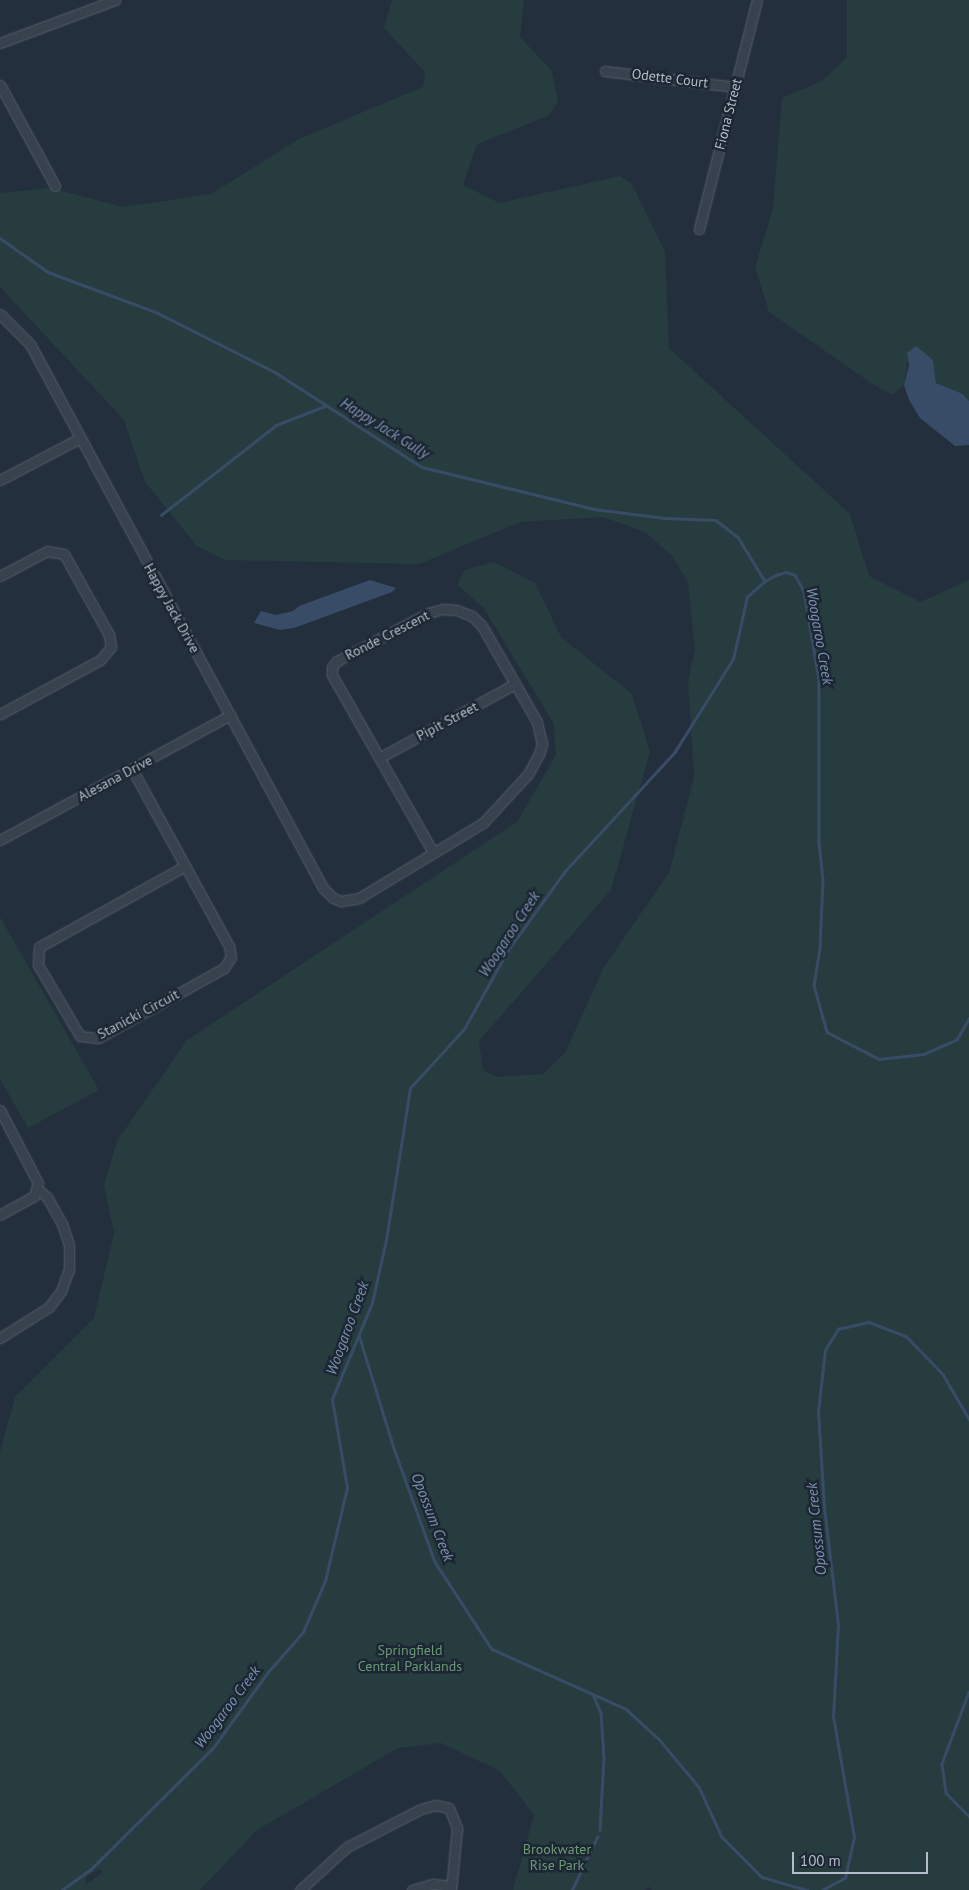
<!DOCTYPE html>
<html>
<head>
<meta charset="utf-8">
<style>
	body { margin:0 }
	#map { position:relative; width:969px; height:1890px; overflow:hidden; background:#242f3e; font-family:"PT Sans",sans-serif }
	div>[style] { position:absolute }
	.green>* { inset:0; background:#263c3f }
	.water>* { inset:0; background:#394c67 }
	.stream>* { height:2.5px; margin:-1.25px; padding:0 1.25px; transform-origin:1.25px; border-radius:1.25px; background:#394c67 }
	.roads { filter:drop-shadow(0 0 1px #565f6c) drop-shadow(0 0 1px #565f6c) }
	.street>* { height:9px; margin:-4.5px; padding:0 4.5px; transform-origin:4.5px; border-radius:4.5px; background:#38414e }
	span { translate:-50% -50%; white-space:nowrap; text-align:center; line-height:1.15; -webkit-text-stroke:5px #1d2633; paint-order:stroke }
	.street-label { font-size:14px; color:#b4bcc9 }
	.park-label { font-size:14px; color:#6b9a76 }
	.water-label { font-size:15px; color:#7c92b1; font-style:italic }
	.scale { position:absolute; left:792px; top:1852px; width:136px; height:22px; box-sizing:border-box; border:2px solid #b4bcc9; border-top:0; padding-left:6px; font-size:15px; line-height:18px; white-space:nowrap; color:#b4bcc9; -webkit-text-stroke:4px #1d2633; paint-order:stroke }
</style>
</head>
<body>
<div id="map">
	<div class="green">
		<i style="clip-path:polygon(evenodd,392px 0,524px 0,520px 37px,552px 71px,558px 101px,550px 115px,477px 144px,463px 185px,499px 203px,620px 176px,632px 184px,665px 252px,669px 348px,850px 514px,869px 576px,920px 602px,969px 580px,969px 1890px,652px 1890px,648px 1886px,645px 1890px,513px 1890px,534px 1815px,500px 1771px,441px 1743px,398px 1748px,257px 1830px,200px 1890px,0 1890px,0 1452px,15px 1397px,94px 1318px,114px 1233px,104px 1185px,117px 1141px,187px 1040px,517px 822px,556px 755px,554px 724px,483px 607px,457px 585px,464px 570px,494px 562px,535px 583px,561px 637px,632px 694px,650px 752px,611px 890px,479px 1041px,483px 1070px,496px 1077px,543px 1074px,565px 1053px,604px 967px,670px 871px,694px 776px,688px 680px,695px 650px,688px 582px,672px 556px,645px 532px,603px 517px,520px 522px,419px 564px,225px 560px,197px 546px,145px 482px,124px 420px,0 287px,0 193px,51px 188px,123px 207px,211px 194px,299px 139px,423px 87px,425px 72px,384px 28px,392px 0,99px 1869px,103px 1872px,85px 1886px,86px 1877px,99px 1869px)"></i>
		<i style="clip-path:polygon(847px 0,969px 0,969px 401px,963px 394px,936px 383px,933px 360px,908px 358px,904px 385px,892px 395px,874px 385px,769px 312px,755px 267px,773px 209px,782px 98px,822px 81px,847px 57px)"></i>
		<i style="clip-path:polygon(0 917px,99px 1090px,28px 1128px,0 1079px)"></i>
	</div>
	<div class="water">
		<i style="clip-path:polygon(916px 346px,933px 360px,936px 383px,963px 394px,969px 401px,969px 445px,955px 446px,920px 418px,909px 400px,904px 385px,909px 365px,907px 353px)"></i>
		<i style="clip-path:polygon(370px 580px,396px 588px,392px 592px,294px 628px,280px 630px,254px 623px,261px 611px,276px 615px,293px 611px,299px 606px)"></i>
	</div>
	<div class="stream">
		<i style="left:0;top:238px;width:59px;rotate:35.3deg"></i>
		<i style="left:48px;top:272px;width:117px;rotate:20.4deg"></i>
		<i style="left:158px;top:313px;width:131px;rotate:26.8deg"></i>
		<i style="left:275px;top:372px;width:175px;rotate:32.9deg"></i>
		<i style="left:422px;top:467px;width:177px;rotate:13.7deg"></i>
		<i style="left:594px;top:509px;width:71px;rotate:7.3deg"></i>
		<i style="left:664px;top:518px;width:52px;rotate:2.2deg"></i>
		<i style="left:716px;top:520px;width:28px;rotate:38deg"></i>
		<i style="left:738px;top:537px;width:52px;rotate:58.5deg"></i>
		<i style="left:161px;top:515px;width:146px;rotate:-38deg"></i>
		<i style="left:276px;top:425px;width:53px;rotate:-21.2deg"></i>
		<i style="left:359px;top:1335px;width:121px;rotate:72.8deg"></i>
		<i style="left:395px;top:1451px;width:118px;rotate:70.2deg"></i>
		<i style="left:435px;top:1562px;width:104px;rotate:56.8deg"></i>
		<i style="left:492px;top:1649px;width:147px;rotate:24.1deg"></i>
		<i style="left:626px;top:1709px;width:45px;rotate:42.3deg"></i>
		<i style="left:659px;top:1739px;width:62px;rotate:50.2deg"></i>
		<i style="left:699px;top:1787px;width:55px;rotate:65.3deg"></i>
		<i style="left:722px;top:1837px;width:57px;rotate:45deg"></i>
		<i style="left:762px;top:1877px;width:47px;rotate:16.1deg"></i>
		<i style="left:969px;top:1692px;width:77px;rotate:110.6deg"></i>
		<i style="left:942px;top:1764px;width:29px;rotate:82deg"></i>
		<i style="left:946px;top:1793px;width:33px;rotate:45deg"></i>
		<i style="left:593px;top:1694px;width:21px;rotate:67deg"></i>
		<i style="left:601px;top:1713px;width:45px;rotate:86.2deg"></i>
		<i style="left:604px;top:1758px;width:72px;rotate:93.2deg"></i>
		<i style="left:62px;top:1890px;width:34px;rotate:-36deg"></i>
		<i style="left:90px;top:1870px;width:173px;rotate:-44.8deg"></i>
		<i style="left:213px;top:1748px;width:94px;rotate:-54.1deg"></i>
		<i style="left:268px;top:1672px;width:53px;rotate:-48.8deg"></i>
		<i style="left:303px;top:1632px;width:56px;rotate:-66.7deg"></i>
		<i style="left:325px;top:1581px;width:96px;rotate:-76.7deg"></i>
		<i style="left:347px;top:1488px;width:90px;rotate:-99.6deg"></i>
		<i style="left:332px;top:1399px;width:104px;rotate:-67.4deg"></i>
		<i style="left:372px;top:1303px;width:65px;rotate:-77.5deg"></i>
		<i style="left:386px;top:1240px;width:154px;rotate:-81deg"></i>
		<i style="left:410px;top:1088px;width:80px;rotate:-47.5deg"></i>
		<i style="left:464px;top:1029px;width:90px;rotate:-60.9deg"></i>
		<i style="left:508px;top:950px;width:97px;rotate:-54.2deg"></i>
		<i style="left:565px;top:871px;width:161px;rotate:-47.3deg"></i>
		<i style="left:674px;top:753px;width:111px;rotate:-57.9deg"></i>
		<i style="left:733px;top:659px;width:64px;rotate:-77.3deg"></i>
		<i style="left:747px;top:597px;width:24px;rotate:-42deg"></i>
		<i style="left:765px;top:581px;width:13px;rotate:-29deg"></i>
		<i style="left:776px;top:575px;width:10px;rotate:-17deg"></i>
		<i style="left:786px;top:572px;width:9px;rotate:18deg"></i>
		<i style="left:795px;top:575px;width:18px;rotate:61deg"></i>
		<i style="left:804px;top:591px;width:90px;rotate:80.4deg"></i>
		<i style="left:819px;top:680px;width:162px;rotate:90deg"></i>
		<i style="left:819px;top:842px;width:37px;rotate:84deg"></i>
		<i style="left:823px;top:879px;width:69px;rotate:92.5deg"></i>
		<i style="left:820px;top:948px;width:37px;rotate:99deg"></i>
		<i style="left:814px;top:985px;width:49px;rotate:74.5deg"></i>
		<i style="left:827px;top:1032px;width:59px;rotate:27.4deg"></i>
		<i style="left:879px;top:1059px;width:45px;rotate:-6.3deg"></i>
		<i style="left:924px;top:1054px;width:36px;rotate:-24deg"></i>
		<i style="left:957px;top:1039px;width:24px;rotate:-60deg"></i>
		<i style="left:572px;top:1890px;width:59px;rotate:-64.7deg"></i>
		<i style="left:822px;top:1890px;width:26px;rotate:-28deg"></i>
		<i style="left:845px;top:1878px;width:42px;rotate:-77.6deg"></i>
		<i style="left:854px;top:1837px;width:122px;rotate:-99.9deg"></i>
		<i style="left:833px;top:1717px;width:92px;rotate:-86.9deg"></i>
		<i style="left:838px;top:1625px;width:119px;rotate:-96.8deg"></i>
		<i style="left:824px;top:1507px;width:95px;rotate:-93.6deg"></i>
		<i style="left:818px;top:1412px;width:62px;rotate:-83.6deg"></i>
		<i style="left:825px;top:1350px;width:25px;rotate:-58deg"></i>
		<i style="left:838px;top:1329px;width:32px;rotate:-13deg"></i>
		<i style="left:869px;top:1322px;width:40px;rotate:21deg"></i>
		<i style="left:906px;top:1336px;width:53px;rotate:45.8deg"></i>
		<i style="left:943px;top:1374px;width:52px;rotate:60deg"></i>
	</div>
	<div class="roads">
		<div class="street">
			<i style="left:0;top:43px;width:123px;rotate:-20.5deg"></i>
			<i style="left:605px;top:71px;width:131px;rotate:7deg"></i>
			<i style="left:0;top:85px;width:115px;rotate:61.4deg"></i>
			<i style="left:699px;top:229px;width:236px;rotate:-75.8deg"></i>
			<i style="left:0;top:314px;width:42px;rotate:45deg"></i>
			<i style="left:30px;top:344px;width:618px;rotate:61.69deg"></i>
			<i style="left:323px;top:888px;width:14px;rotate:45deg"></i>
			<i style="left:333px;top:898px;width:9px;rotate:21deg"></i>
			<i style="left:341px;top:901px;width:18px;rotate:-9deg"></i>
			<i style="left:359px;top:898px;width:145px;rotate:-31.2deg"></i>
			<i style="left:483px;top:823px;width:67px;rotate:-47.4deg"></i>
			<i style="left:528px;top:774px;width:23px;rotate:-61deg"></i>
			<i style="left:539px;top:754px;width:10px;rotate:-73deg"></i>
			<i style="left:542px;top:744px;width:23px;rotate:-103deg"></i>
			<i style="left:537px;top:722px;width:111px;rotate:-119.8deg"></i>
			<i style="left:482px;top:626px;width:14px;rotate:-135deg"></i>
			<i style="left:472px;top:616px;width:17px;rotate:-159deg"></i>
			<i style="left:456px;top:610px;width:13px;rotate:-176deg"></i>
			<i style="left:443px;top:609px;width:16px;rotate:165deg"></i>
			<i style="left:428px;top:613px;width:103px;rotate:152.2deg"></i>
			<i style="left:337px;top:661px;width:8px;rotate:130deg"></i>
			<i style="left:332px;top:667px;width:8px;rotate:90deg"></i>
			<i style="left:332px;top:675px;width:204px;rotate:60.3deg"></i>
			<i style="left:0;top:480px;width:90px;rotate:-27.7deg"></i>
			<i style="left:0;top:576px;width:53px;rotate:-28deg"></i>
			<i style="left:47px;top:551px;width:17px;rotate:10deg"></i>
			<i style="left:64px;top:554px;width:93px;rotate:60.9deg"></i>
			<i style="left:109px;top:635px;width:12px;rotate:81deg"></i>
			<i style="left:111px;top:647px;width:17px;rotate:130deg"></i>
			<i style="left:100px;top:660px;width:114px;rotate:151.6deg"></i>
			<i style="left:379px;top:758px;width:155px;rotate:-28.6deg"></i>
			<i style="left:132px;top:769px;width:202px;rotate:61.3deg"></i>
			<i style="left:229px;top:946px;width:11px;rotate:80deg"></i>
			<i style="left:231px;top:957px;width:13px;rotate:122deg"></i>
			<i style="left:224px;top:968px;width:144px;rotate:150.9deg"></i>
			<i style="left:98px;top:1038px;width:18px;rotate:-174deg"></i>
			<i style="left:80px;top:1036px;width:82px;rotate:-120.6deg"></i>
			<i style="left:38px;top:965px;width:18px;rotate:-87deg"></i>
			<i style="left:39px;top:947px;width:167px;rotate:-29deg"></i>
			<i style="left:0;top:840px;width:262px;rotate:-28.5deg"></i>
			<i style="left:0;top:1110px;width:82px;rotate:62.5deg"></i>
			<i style="left:38px;top:1183px;width:14px;rotate:107deg"></i>
			<i style="left:34px;top:1196px;width:39px;rotate:151deg"></i>
			<i style="left:0;top:1338px;width:58px;rotate:-32.3deg"></i>
			<i style="left:49px;top:1307px;width:20px;rotate:-53deg"></i>
			<i style="left:61px;top:1291px;width:23px;rotate:-70deg"></i>
			<i style="left:69px;top:1269px;width:24px;rotate:-90deg"></i>
			<i style="left:69px;top:1245px;width:22px;rotate:-108deg"></i>
			<i style="left:62px;top:1224px;width:31px;rotate:-119deg"></i>
			<i style="left:47px;top:1197px;width:13px;rotate:-141deg"></i>
			<i style="left:300px;top:1890px;width:64px;rotate:-42.5deg"></i>
			<i style="left:347px;top:1847px;width:83px;rotate:-27.2deg"></i>
			<i style="left:421px;top:1809px;width:16px;rotate:-15deg"></i>
			<i style="left:436px;top:1805px;width:13px;rotate:13deg"></i>
			<i style="left:449px;top:1808px;width:22px;rotate:68deg"></i>
			<i style="left:457px;top:1828px;width:62px;rotate:95.5deg"></i>
			<i style="left:412px;top:1890px;width:22px;rotate:-16deg"></i>
			<i style="left:433px;top:1884px;width:18px;rotate:6deg"></i>
		</div>
	</div>
	<div class="street-label">
		<span style="left:670px;top:78px;rotate:7deg">Odette Court</span>
		<span style="left:728px;top:114px;rotate:-76deg">Fiona Street</span>
		<span style="left:172px;top:608px;rotate:61deg">Happy Jack Drive</span>
		<span style="left:387px;top:635px;rotate:-27deg">Ronde Crescent</span>
		<span style="left:447px;top:721px;rotate:-28deg">Pipit Street</span>
		<span style="left:115px;top:778px;rotate:-28deg">Alesana Drive</span>
		<span style="left:138px;top:1014px;rotate:-28deg">Stanicki Circuit</span>
	</div>
	<div class="park-label">
		<span style="left:410px;top:1658px">Springfield<br>Central Parklands</span>
		<span style="left:557px;top:1857px">Brookwater<br>Rise Park</span>
	</div>
	<div class="water-label">
		<span style="left:385px;top:428px;rotate:32deg">Happy Jack Gully</span>
		<span style="left:820px;top:636px;rotate:80deg">Woogaroo Creek</span>
		<span style="left:509px;top:934px;rotate:-57deg">Woogaroo Creek</span>
		<span style="left:347px;top:1328px;rotate:-70deg">Woogaroo Creek</span>
		<span style="left:433px;top:1517px;rotate:69deg">Opossum Creek</span>
		<span style="left:816px;top:1529px;rotate:-96deg">Opossum Creek</span>
		<span style="left:227px;top:1707px;rotate:-53deg">Woogaroo Creek</span>
	</div>
	<div class="scale">100 m</div>
</div>
</body>
</html>
